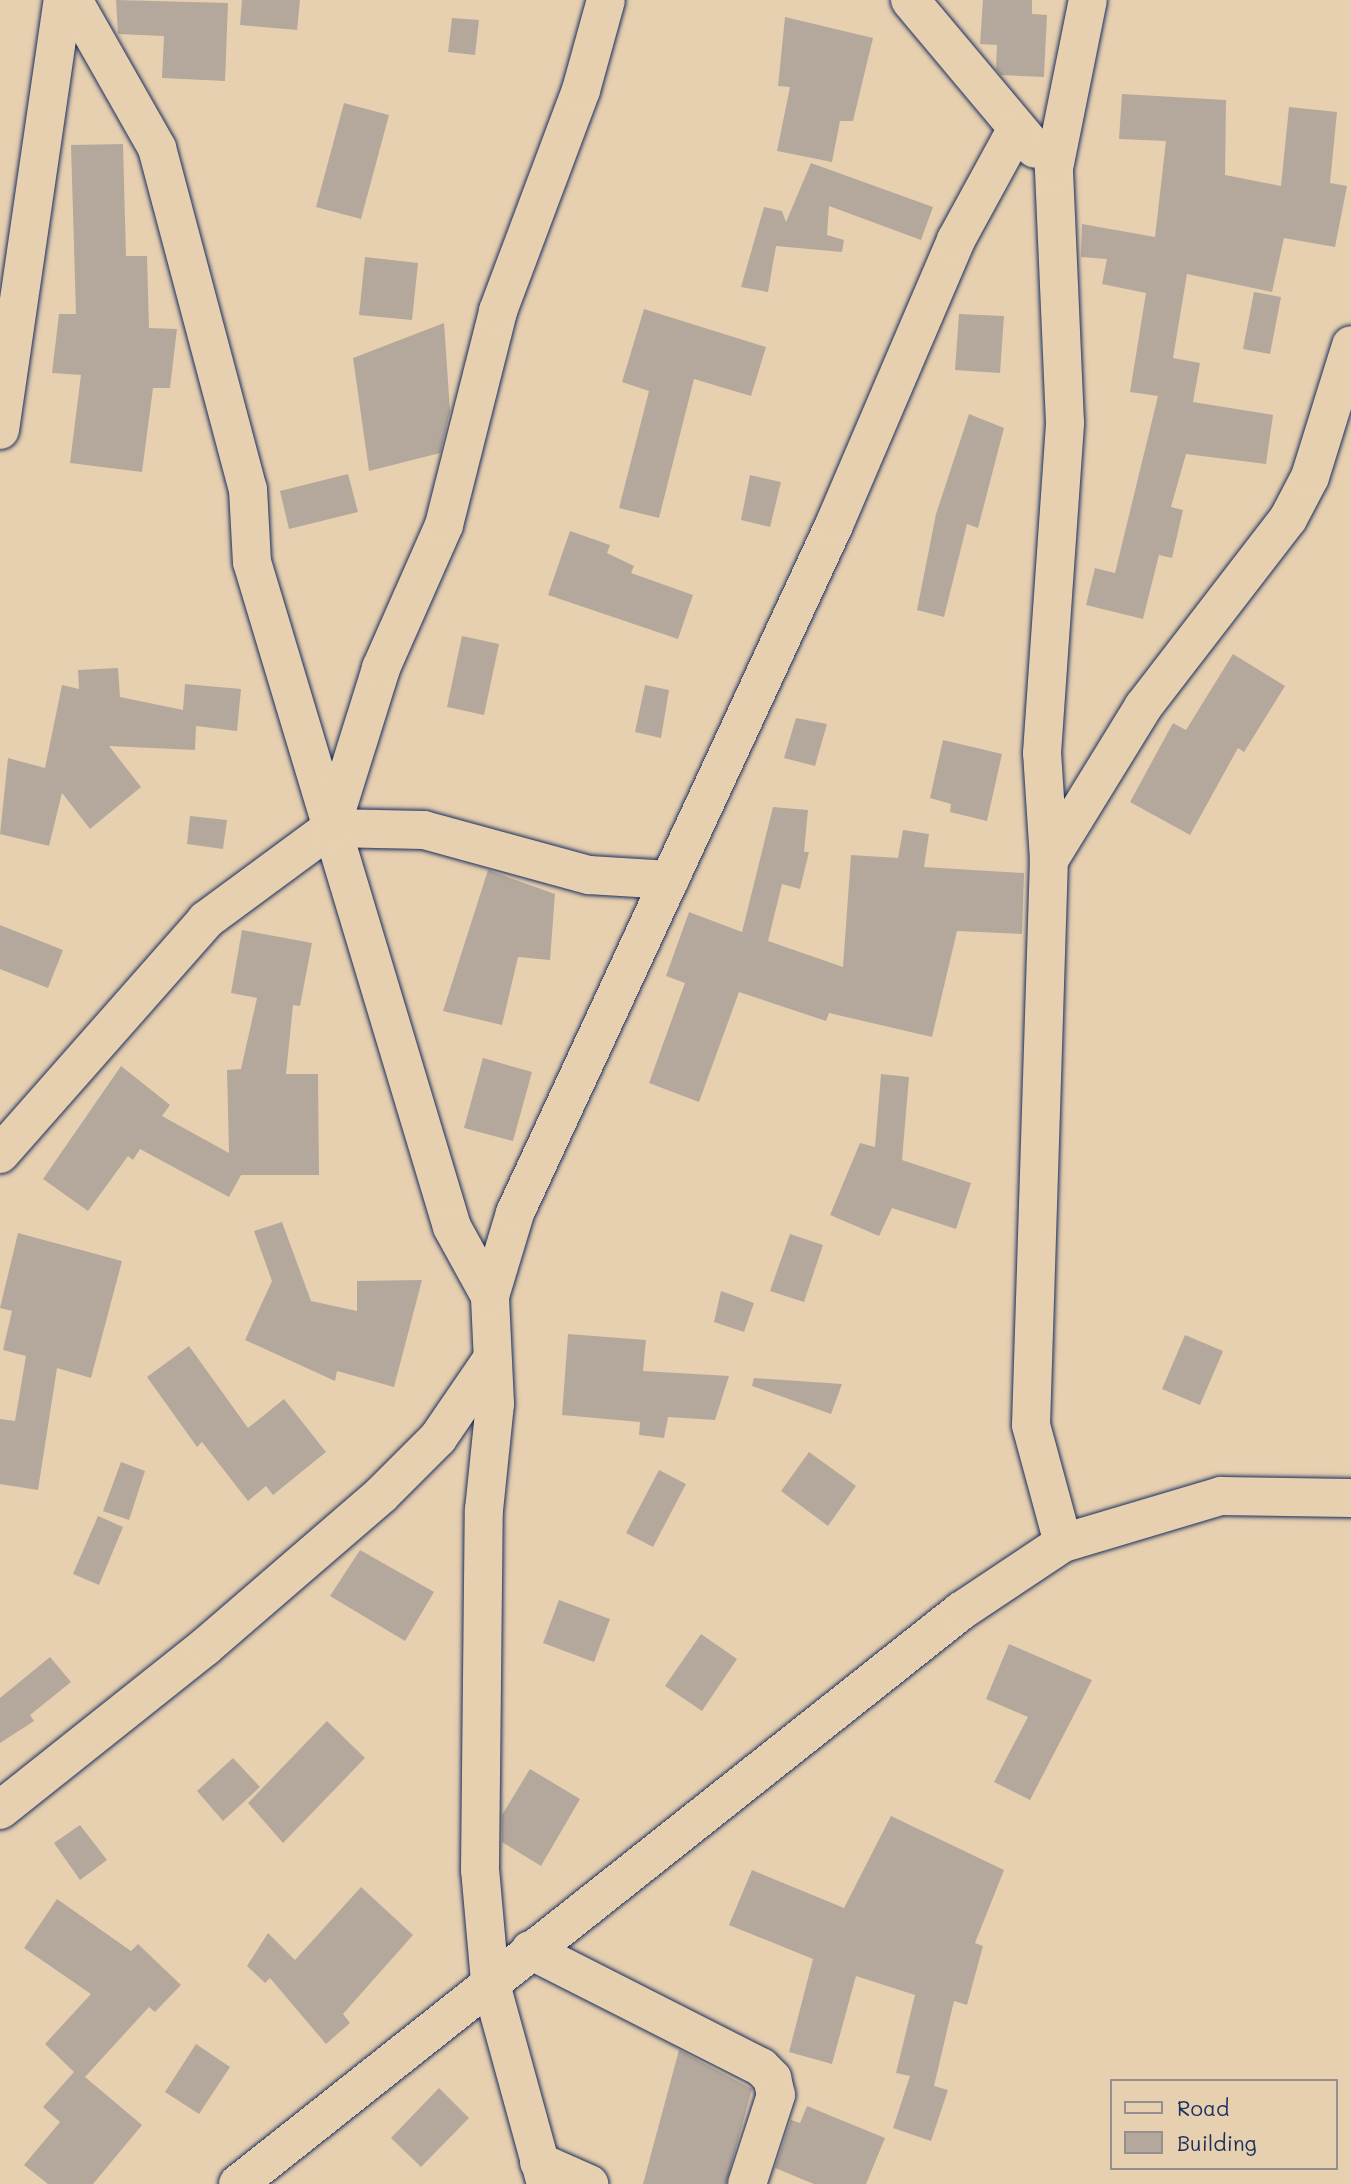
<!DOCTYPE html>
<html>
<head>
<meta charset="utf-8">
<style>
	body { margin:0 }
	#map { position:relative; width:1351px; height:2184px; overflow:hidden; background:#e7d0b0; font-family:Mali,sans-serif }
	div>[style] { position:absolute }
	.building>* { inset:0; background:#b4a89c }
	.roads { filter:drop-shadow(0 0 2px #1b2f5e) drop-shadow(0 0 2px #1b2f5e) }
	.minor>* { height:38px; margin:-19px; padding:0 19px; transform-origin:19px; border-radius:19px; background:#e7d0b0 }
	.secondary>* { height:38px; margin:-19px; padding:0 19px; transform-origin:19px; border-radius:19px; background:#e7d0b0 }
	span { translate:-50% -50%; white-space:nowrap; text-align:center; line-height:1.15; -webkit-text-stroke:5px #e7d0b0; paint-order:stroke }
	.legend { position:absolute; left:1110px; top:2079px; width:228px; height:91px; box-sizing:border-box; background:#e7d0b0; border:2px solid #95908f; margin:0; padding:9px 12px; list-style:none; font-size:21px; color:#1b2f5e }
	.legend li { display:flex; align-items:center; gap:14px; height:35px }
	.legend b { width:35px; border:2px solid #95908f }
</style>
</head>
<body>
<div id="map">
	<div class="building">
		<i style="clip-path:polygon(116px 0,228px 3px,225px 81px,162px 78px,164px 36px,118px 34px)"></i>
		<i style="clip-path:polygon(242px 0,300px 0,297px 30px,240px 25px)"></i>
		<i style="clip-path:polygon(983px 0,1032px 0,1032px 14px,1047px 15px,1044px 77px,1001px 75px,996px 69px,997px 45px,980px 44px)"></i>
		<i style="clip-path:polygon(785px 17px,873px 38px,853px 121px,840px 121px,832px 162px,777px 151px,790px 87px,778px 86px)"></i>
		<i style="clip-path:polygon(452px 18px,479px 20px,475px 55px,448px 52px)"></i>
		<i style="clip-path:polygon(1122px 94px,1226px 100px,1225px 175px,1281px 186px,1289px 107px,1337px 112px,1330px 183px,1347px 186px,1335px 247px,1284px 238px,1272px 292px,1187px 274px,1173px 358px,1200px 363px,1193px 402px,1273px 415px,1266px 464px,1186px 454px,1171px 507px,1183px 510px,1172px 558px,1159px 555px,1143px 619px,1086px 605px,1095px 568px,1115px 573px,1158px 396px,1130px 392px,1146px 293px,1102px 284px,1107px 259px,1081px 257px,1082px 224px,1155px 237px,1166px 141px,1119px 139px)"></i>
		<i style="clip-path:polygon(344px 103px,389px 115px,361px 219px,316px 207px)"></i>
		<i style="clip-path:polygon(123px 144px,126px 256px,147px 256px,149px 328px,177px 329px,170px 388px,153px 388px,142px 472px,70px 463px,81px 375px,52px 373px,59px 314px,76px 314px,71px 145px)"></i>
		<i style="clip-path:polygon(811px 163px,933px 207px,921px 240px,829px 206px,827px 235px,844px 240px,842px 252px,776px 246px,768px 292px,741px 287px,764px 207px,782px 211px,786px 222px)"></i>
		<i style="clip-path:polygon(365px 257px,418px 263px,412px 320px,359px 315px)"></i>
		<i style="clip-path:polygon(1254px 292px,1281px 297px,1270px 354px,1243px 349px)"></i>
		<i style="clip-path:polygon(644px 309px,766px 347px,751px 396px,694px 379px,659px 518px,619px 508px,649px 391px,622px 382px)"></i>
		<i style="clip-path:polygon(959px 314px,1004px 316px,1000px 373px,955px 370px)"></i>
		<i style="clip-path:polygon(444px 323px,450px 411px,440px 453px,369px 471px,353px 358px)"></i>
		<i style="clip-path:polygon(969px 414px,1004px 428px,978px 528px,967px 524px,944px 617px,917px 610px,936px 514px)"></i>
		<i style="clip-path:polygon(348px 474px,358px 512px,289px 529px,280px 491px)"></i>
		<i style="clip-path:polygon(750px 475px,781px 482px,770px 527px,741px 520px)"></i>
		<i style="clip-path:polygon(570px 531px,610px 545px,607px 553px,634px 566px,631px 573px,693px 595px,678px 639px,548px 595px)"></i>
		<i style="clip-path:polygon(462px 636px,499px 644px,484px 715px,447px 707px)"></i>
		<i style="clip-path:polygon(1233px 654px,1285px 686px,1244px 752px,1238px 748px,1190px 835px,1130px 802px,1173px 723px,1186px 730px)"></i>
		<i style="clip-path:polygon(118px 668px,120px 697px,183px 710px,185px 684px,241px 689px,237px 731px,196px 726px,195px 750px,109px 746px,141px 787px,90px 829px,62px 793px,49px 846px,0 834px,8px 758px,45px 768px,62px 685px,79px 689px,78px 670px)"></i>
		<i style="clip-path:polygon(645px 685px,669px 690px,661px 738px,635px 732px)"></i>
		<i style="clip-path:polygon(796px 718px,827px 724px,815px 766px,784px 758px)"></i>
		<i style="clip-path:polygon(943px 740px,1002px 754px,987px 821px,950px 812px,951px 804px,930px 798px)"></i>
		<i style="clip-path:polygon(773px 807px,808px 810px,804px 852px,809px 852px,800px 889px,782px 884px,768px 941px,843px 967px,851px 855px,898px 858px,903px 830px,929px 834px,924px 867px,1024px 873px,1022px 934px,957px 931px,932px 1037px,829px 1013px,826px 1021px,739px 992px,699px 1102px,649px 1083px,685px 983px,666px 976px,689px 912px,742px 932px)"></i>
		<i style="clip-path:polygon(190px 816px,227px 820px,223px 849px,187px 844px)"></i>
		<i style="clip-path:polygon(488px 870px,555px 894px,550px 960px,518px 957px,502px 1025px,443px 1011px)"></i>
		<i style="clip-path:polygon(0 925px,63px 950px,48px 988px,0 969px)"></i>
		<i style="clip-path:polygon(242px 930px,312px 943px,300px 1006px,293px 1005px,286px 1074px,318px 1074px,319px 1175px,241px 1175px,229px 1197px,140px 1149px,133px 1160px,128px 1156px,88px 1211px,43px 1179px,121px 1066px,170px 1105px,162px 1116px,229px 1153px,227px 1070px,241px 1069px,257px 998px,231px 993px)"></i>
		<i style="clip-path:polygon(483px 1058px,532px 1072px,513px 1141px,464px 1128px)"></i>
		<i style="clip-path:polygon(881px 1074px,909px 1077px,902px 1160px,971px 1183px,956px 1229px,892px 1208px,879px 1236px,830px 1215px,860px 1143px,875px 1147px)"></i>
		<i style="clip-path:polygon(282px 1222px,311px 1301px,357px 1311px,357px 1281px,422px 1280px,394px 1387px,337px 1371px,335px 1381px,245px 1340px,272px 1281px,254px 1231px)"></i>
		<i style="clip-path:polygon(18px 1233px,122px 1261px,91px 1378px,57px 1368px,38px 1490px,0 1484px,0 1419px,15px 1421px,26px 1356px,3px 1350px,12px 1311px,0 1308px)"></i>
		<i style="clip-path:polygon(790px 1234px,823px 1245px,804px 1302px,770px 1291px)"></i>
		<i style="clip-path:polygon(721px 1291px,754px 1303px,744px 1332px,714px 1322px)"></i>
		<i style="clip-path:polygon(568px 1334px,646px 1340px,643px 1371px,729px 1376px,715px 1420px,668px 1417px,664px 1438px,639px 1435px,640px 1422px,562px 1415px)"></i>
		<i style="clip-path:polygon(1185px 1335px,1223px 1351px,1200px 1405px,1162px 1389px)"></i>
		<i style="clip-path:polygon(189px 1346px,248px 1428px,284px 1399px,326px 1452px,273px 1495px,266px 1486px,248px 1501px,202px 1442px,197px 1447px,147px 1377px)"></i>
		<i style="clip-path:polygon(754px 1378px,842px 1384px,831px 1414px,752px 1386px)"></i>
		<i style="clip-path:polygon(809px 1452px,856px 1486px,828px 1526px,781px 1491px)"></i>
		<i style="clip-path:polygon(121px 1462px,145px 1471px,129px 1520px,103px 1511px)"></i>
		<i style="clip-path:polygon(659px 1470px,686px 1484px,653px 1547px,626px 1533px)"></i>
		<i style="clip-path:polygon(98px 1516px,123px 1527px,99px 1585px,73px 1574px)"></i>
		<i style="clip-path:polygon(360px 1550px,434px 1592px,405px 1641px,330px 1596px)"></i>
		<i style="clip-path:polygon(559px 1600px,610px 1619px,594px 1662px,543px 1643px)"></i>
		<i style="clip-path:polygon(701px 1634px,737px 1659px,702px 1711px,665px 1686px)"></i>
		<i style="clip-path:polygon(1009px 1644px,1092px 1680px,1030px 1800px,994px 1782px,1028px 1717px,986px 1699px)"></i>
		<i style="clip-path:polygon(50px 1657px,71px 1682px,30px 1715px,34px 1721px,0 1743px,0 1698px)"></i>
		<i style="clip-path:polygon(327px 1721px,365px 1758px,283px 1843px,248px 1803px)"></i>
		<i style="clip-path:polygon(233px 1758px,260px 1787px,223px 1821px,197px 1791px)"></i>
		<i style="clip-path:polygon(530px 1769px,580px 1799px,541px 1866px,502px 1842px,502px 1815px)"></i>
		<i style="clip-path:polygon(891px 1816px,1004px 1870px,975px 1943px,983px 1946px,967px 2005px,954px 2001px,934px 2086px,948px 2090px,931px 2141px,893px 2128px,910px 2076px,896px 2073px,915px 1995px,856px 1976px,832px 2064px,789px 2052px,813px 1959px,729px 1925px,752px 1870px,844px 1908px)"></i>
		<i style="clip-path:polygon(80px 1825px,107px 1860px,80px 1880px,54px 1843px)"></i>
		<i style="clip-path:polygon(361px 1887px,413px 1935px,343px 2014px,350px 2023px,326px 2044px,270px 1978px,265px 1983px,247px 1966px,268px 1933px,295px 1960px)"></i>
		<i style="clip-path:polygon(57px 1899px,131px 1951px,138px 1944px,181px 1985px,155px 2012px,149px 2007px,85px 2077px,142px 2125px,93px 2184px,48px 2184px,24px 2165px,60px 2122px,43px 2107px,74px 2072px,45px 2044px,91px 1994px,24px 1948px)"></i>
		<i style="clip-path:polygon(196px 2044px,230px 2067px,199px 2114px,165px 2092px)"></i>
		<i style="clip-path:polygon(679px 2050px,752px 2089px,726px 2184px,643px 2184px)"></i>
		<i style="clip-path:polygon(439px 2088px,469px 2118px,421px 2167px,391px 2138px)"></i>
		<i style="clip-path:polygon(807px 2106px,885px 2138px,866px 2184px,814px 2184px,775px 2168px,791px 2120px,800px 2123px)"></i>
	</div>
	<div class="roads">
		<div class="minor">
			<i style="left:73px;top:0;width:170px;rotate:60.4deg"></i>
			<i style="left:157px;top:148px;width:353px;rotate:75.1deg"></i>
			<i style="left:248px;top:489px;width:73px;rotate:86.9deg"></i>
			<i style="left:252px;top:562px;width:694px;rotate:73.26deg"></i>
			<i style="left:452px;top:1227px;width:79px;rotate:61.2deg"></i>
			<i style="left:910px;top:0;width:194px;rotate:50deg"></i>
			<i style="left:0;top:430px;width:435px;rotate:-81.7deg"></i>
			<i style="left:331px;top:828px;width:93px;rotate:1.2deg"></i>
			<i style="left:424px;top:830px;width:171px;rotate:15.3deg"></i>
			<i style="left:589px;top:875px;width:81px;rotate:3.5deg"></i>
			<i style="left:1049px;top:860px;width:180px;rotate:-58.4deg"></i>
			<i style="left:1143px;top:707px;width:237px;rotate:-52.4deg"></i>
			<i style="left:1288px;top:519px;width:47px;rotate:-62.4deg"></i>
			<i style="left:1310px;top:477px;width:138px;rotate:-72.7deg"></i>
			<i style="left:0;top:1154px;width:312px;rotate:-48.6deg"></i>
			<i style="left:206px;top:920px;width:155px;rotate:-36.4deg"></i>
			<i style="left:331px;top:828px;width:168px;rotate:-72.6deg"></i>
			<i style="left:381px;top:668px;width:156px;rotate:-66.2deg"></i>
			<i style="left:444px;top:525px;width:221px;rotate:-75.8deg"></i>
			<i style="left:498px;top:311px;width:236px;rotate:-69.4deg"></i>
			<i style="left:581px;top:90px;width:93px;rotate:-74.5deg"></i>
			<i style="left:1063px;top:1543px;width:122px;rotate:-105.2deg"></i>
			<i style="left:1031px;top:1425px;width:565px;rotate:-88.18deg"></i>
			<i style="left:1049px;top:860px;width:107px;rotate:-93.7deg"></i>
			<i style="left:1042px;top:753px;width:331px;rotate:-86deg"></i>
			<i style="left:1065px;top:423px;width:255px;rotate:-92.5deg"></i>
			<i style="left:1054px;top:168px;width:171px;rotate:-78.6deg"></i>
			<i style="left:0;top:1810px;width:262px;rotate:-38.5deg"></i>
			<i style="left:205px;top:1647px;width:233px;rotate:-40.8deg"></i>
			<i style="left:381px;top:1495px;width:81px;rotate:-45deg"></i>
			<i style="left:438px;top:1438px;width:96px;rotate:-55.6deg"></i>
			<i style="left:530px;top:1950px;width:259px;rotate:26.9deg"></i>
			<i style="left:761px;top:2067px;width:16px;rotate:45deg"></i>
			<i style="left:772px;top:2078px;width:17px;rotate:77deg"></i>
			<i style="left:776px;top:2095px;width:94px;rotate:108deg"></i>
			<i style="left:539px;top:2162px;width:55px;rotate:23.7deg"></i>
			<i style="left:546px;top:2184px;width:211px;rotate:-105.4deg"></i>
			<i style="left:490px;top:1981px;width:111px;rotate:-95.1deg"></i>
			<i style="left:480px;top:1870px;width:360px;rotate:-89.4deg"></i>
			<i style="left:484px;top:1510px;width:107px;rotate:-84.1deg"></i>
			<i style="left:495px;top:1404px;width:108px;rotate:-92.7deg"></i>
			<i style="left:490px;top:1296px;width:87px;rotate:-73.2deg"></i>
			<i style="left:515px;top:1213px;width:758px;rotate:-65.12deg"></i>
			<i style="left:834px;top:525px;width:310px;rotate:-66.8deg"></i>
			<i style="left:956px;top:240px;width:125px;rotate:-61.4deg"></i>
		</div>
		<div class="secondary">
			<i style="left:238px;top:2184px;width:923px;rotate:-38.4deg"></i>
			<i style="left:961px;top:1611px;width:123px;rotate:-33.7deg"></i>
			<i style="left:1063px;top:1543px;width:165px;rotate:-16.6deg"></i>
			<i style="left:1221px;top:1496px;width:130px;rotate:0.9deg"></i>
		</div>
	</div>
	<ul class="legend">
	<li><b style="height:9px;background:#e7d0b0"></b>Road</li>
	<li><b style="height:19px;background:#b4a89c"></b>Building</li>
	</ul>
</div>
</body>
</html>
